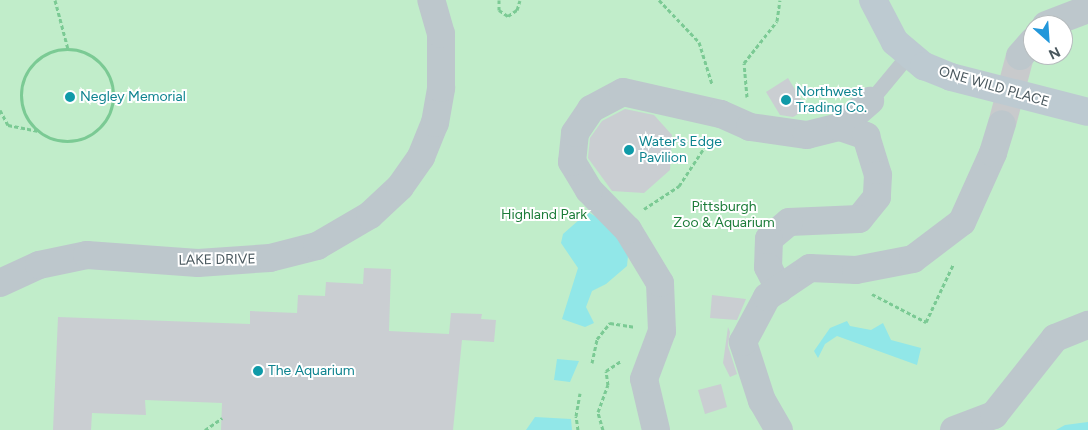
<!DOCTYPE html>
<html>
<head>
<meta charset="utf-8">
<style>
	body { margin:0 }
	#map { position:relative; width:1088px; height:430px; overflow:hidden; background:#f2f0f1; font-family:Figtree,sans-serif }
	div>[style] { position:absolute }
	.green>* { inset:0; background:#c1edca }
	.water>* { inset:0; background:#91e7e8 }
	.building>* { inset:0; background:#caced2 }
	.street-tunnel>* { height:28px; margin-top:-14px; transform-origin:0; background:repeating-linear-gradient(90deg,#c8cacc 0 28px,transparent 0 42px) }
	.path>* { height:3px; margin-top:-1.5px; transform-origin:0; background:repeating-linear-gradient(90deg,#7bca94 0 4px,transparent 0 6.5px) }
	.path>.ring { margin:-1.5px; padding:0; box-sizing:content-box; background:none; border:3px solid #7bca94; border-radius:50% }
	.lane>* { height:15px; margin:-7.5px; padding:0 7.5px; transform-origin:7.5px; border-radius:7.5px; background:#bdc7cc }
	.street>* { height:28px; margin:-14px; padding:0 14px; transform-origin:14px; border-radius:14px; background:#bdc7cc }
	.secondary>* { height:28px; margin:-14px; padding:0 14px; transform-origin:14px; border-radius:14px; background:#bdcad1 }
	.secondary-bridge>* { height:28px; margin:-14px; padding:0 14px; transform-origin:14px; border-radius:14px; background:#bdcad1 }
	.dots>* { width:14px; height:14px; translate:-50% -50%; box-sizing:border-box; border:2px solid #fff; border-radius:50% }
	span { translate:-50% -50%; white-space:nowrap; text-align:center; line-height:1.15; -webkit-text-stroke:4px #fff; paint-order:stroke }
	.street-label { font-size:14px; color:#49575d }
	.culture-label { font-size:14px; color:#0d838f }
	.left { translate:0 -50%; text-align:left }
	.park-label { font-size:14px; color:#1c7c39 }
	.north { position:absolute; left:1023px; top:15px; width:50px; height:50px; box-sizing:border-box; background:#fff; border:1px solid #b6bcbe; border-radius:50%; rotate:154deg; font-size:14px; font-weight:700; line-height:20px; text-align:center; color:#49575d }
	.north::after { content:''; display:block; margin:auto; width:18px; height:22px; background:#2297da; clip-path:polygon(50% 0,100% 100%,50% 72%,0 100%) }
</style>
</head>
<body>
<div id="map">
	<div class="green">
		<i style="clip-path:polygon(evenodd,0 0,1088px 0,1088px 430px,0 430px,0 0,1033px 25px,1063px 25px,1063px 55px,1033px 55px,1033px 25px)"></i>
	</div>
	<div class="water">
		<i style="clip-path:polygon(588px 212px,610px 225px,628px 256px,627px 266px,606px 284px,592px 291px,586px 307px,594px 323px,585px 327px,562px 319px,578px 268px,561px 243px,563px 234px)"></i>
		<i style="clip-path:polygon(847px 321px,850px 326px,871px 330px,883px 323px,891px 340px,921px 348px,917px 365px,837px 336px,825px 344px,818px 358px,814px 351px,830px 328px)"></i>
		<i style="clip-path:polygon(557px 359px,579px 361px,570px 382px,554px 380px)"></i>
		<i style="clip-path:polygon(535px 417px,571px 419px,572px 430px,526px 430px)"></i>
		<i style="clip-path:polygon(1088px 422px,1088px 430px,1056px 430px,1065px 425px)"></i>
	</div>
	<div class="building">
		<i style="clip-path:polygon(788px 78px,807px 109px,793px 117px,780px 115px,766px 92px)"></i>
		<i style="clip-path:polygon(625px 109px,654px 115px,672px 135px,670px 170px,644px 193px,612px 191px,588px 158px,590px 138px,602px 121px)"></i>
		<i style="clip-path:polygon(364px 268px,391px 269px,389px 331px,449px 334px,451px 313px,482px 314px,481px 319px,496px 320px,494px 342px,462px 340px,453px 430px,221px 430px,222px 403px,145px 400px,146px 415px,92px 413px,91px 430px,53px 430px,58px 317px,250px 324px,250px 311px,297px 313px,298px 295px,325px 296px,326px 282px,363px 284px)"></i>
		<i style="clip-path:polygon(712px 295px,746px 299px,737px 320px,710px 318px)"></i>
		<i style="clip-path:polygon(728px 327px,730px 332px,728px 346px,737px 374px,730px 377px,723px 363px)"></i>
		<i style="clip-path:polygon(721px 384px,727px 407px,705px 414px,698px 390px)"></i>
	</div>
	<div class="street-tunnel">
		<i style="left:1002px;top:124px;width:70px;rotate:-75.2deg"></i>
	</div>
	<div class="path">
		<i style="left:55px;top:0;width:51px;rotate:75.1deg"></i>
		<i style="left:499px;top:0;width:10px;rotate:90deg"></i>
		<i style="left:499px;top:10px;width:11px;rotate:34deg"></i>
		<i style="left:508px;top:16px;width:11px;rotate:-34deg"></i>
		<i style="left:517px;top:10px;width:10px;rotate:-73deg"></i>
		<i style="left:659px;top:0;width:58px;rotate:46.4deg"></i>
		<i style="left:699px;top:42px;width:44px;rotate:72.8deg"></i>
		<i class="ring" style="left:21px;top:49px;width:89px;height:89px"></i>
		<i style="left:747px;top:97px;width:34px;rotate:-95deg"></i>
		<i style="left:744px;top:63px;width:53px;rotate:-51.8deg"></i>
		<i style="left:777px;top:21px;width:21px;rotate:-82deg"></i>
		<i style="left:0;top:110px;width:17px;rotate:62deg"></i>
		<i style="left:8px;top:125px;width:31px;rotate:11deg"></i>
		<i style="left:644px;top:209px;width:42px;rotate:-33.3deg"></i>
		<i style="left:679px;top:186px;width:56px;rotate:-56.6deg"></i>
		<i style="left:872px;top:294px;width:61px;rotate:27.4deg"></i>
		<i style="left:926px;top:322px;width:63px;rotate:-64.7deg"></i>
		<i style="left:592px;top:363px;width:25px;rotate:-78deg"></i>
		<i style="left:597px;top:339px;width:21px;rotate:-51deg"></i>
		<i style="left:610px;top:323px;width:26px;rotate:9deg"></i>
		<i style="left:205px;top:430px;width:21px;rotate:-35deg"></i>
		<i style="left:578px;top:430px;width:14px;rotate:-98deg"></i>
		<i style="left:576px;top:416px;width:23px;rotate:-80deg"></i>
		<i style="left:603px;top:430px;width:19px;rotate:-106deg"></i>
		<i style="left:598px;top:412px;width:29px;rotate:-70deg"></i>
		<i style="left:608px;top:385px;width:14px;rotate:-98deg"></i>
		<i style="left:606px;top:371px;width:18px;rotate:-34deg"></i>
	</div>
	<div class="lane">
		<i style="left:870px;top:101px;width:61px;rotate:-50.3deg"></i>
	</div>
	<div class="street">
		<i style="left:1046px;top:25px;width:45px;rotate:-20.9deg"></i>
		<i style="left:1020px;top:56px;width:20px;rotate:-49deg"></i>
		<i style="left:840px;top:127px;width:40px;rotate:-41deg"></i>
		<i style="left:0;top:283px;width:43px;rotate:-24.8deg"></i>
		<i style="left:39px;top:265px;width:49px;rotate:-11.8deg"></i>
		<i style="left:87px;top:255px;width:111px;rotate:4.1deg"></i>
		<i style="left:198px;top:263px;width:72px;rotate:-4deg"></i>
		<i style="left:270px;top:258px;width:49px;rotate:-14.3deg"></i>
		<i style="left:317px;top:246px;width:61px;rotate:-30.3deg"></i>
		<i style="left:370px;top:215px;width:41px;rotate:-43deg"></i>
		<i style="left:400px;top:187px;width:37px;rotate:-55deg"></i>
		<i style="left:421px;top:157px;width:37px;rotate:-68deg"></i>
		<i style="left:435px;top:123px;width:36px;rotate:-80deg"></i>
		<i style="left:441px;top:88px;width:54px;rotate:-90deg"></i>
		<i style="left:441px;top:34px;width:35px;rotate:-106deg"></i>
		<i style="left:656px;top:430px;width:52px;rotate:-103.2deg"></i>
		<i style="left:644px;top:379px;width:51px;rotate:-69.4deg"></i>
		<i style="left:662px;top:331px;width:48px;rotate:-92.4deg"></i>
		<i style="left:660px;top:283px;width:62px;rotate:-121.1deg"></i>
		<i style="left:628px;top:230px;width:56px;rotate:-134.3deg"></i>
		<i style="left:589px;top:190px;width:33px;rotate:-121deg"></i>
		<i style="left:572px;top:162px;width:29px;rotate:-84deg"></i>
		<i style="left:575px;top:133px;width:29px;rotate:-56deg"></i>
		<i style="left:591px;top:109px;width:36px;rotate:-28deg"></i>
		<i style="left:623px;top:92px;width:100px;rotate:12.7deg"></i>
		<i style="left:721px;top:114px;width:32px;rotate:24deg"></i>
		<i style="left:750px;top:127px;width:58px;rotate:8deg"></i>
		<i style="left:807px;top:135px;width:34px;rotate:-14deg"></i>
		<i style="left:840px;top:127px;width:28px;rotate:19deg"></i>
		<i style="left:866px;top:136px;width:41px;rotate:72.9deg"></i>
		<i style="left:878px;top:175px;width:22px;rotate:93deg"></i>
		<i style="left:877px;top:197px;width:28px;rotate:129deg"></i>
		<i style="left:859px;top:219px;width:70px;rotate:177.5deg"></i>
		<i style="left:789px;top:222px;width:26px;rotate:140deg"></i>
		<i style="left:769px;top:239px;width:28px;rotate:92deg"></i>
		<i style="left:768px;top:267px;width:25px;rotate:63deg"></i>
		<i style="left:779px;top:430px;width:34px;rotate:-120deg"></i>
		<i style="left:762px;top:401px;width:62px;rotate:-107.9deg"></i>
		<i style="left:743px;top:342px;width:51px;rotate:-61.9deg"></i>
		<i style="left:767px;top:297px;width:52px;rotate:-34deg"></i>
		<i style="left:810px;top:268px;width:46px;rotate:2.5deg"></i>
		<i style="left:856px;top:270px;width:58px;rotate:-10.9deg"></i>
		<i style="left:913px;top:259px;width:61px;rotate:-37.1deg"></i>
		<i style="left:962px;top:222px;width:76px;rotate:-65.8deg"></i>
		<i style="left:993px;top:153px;width:30px;rotate:-73deg"></i>
		<i style="left:954px;top:430px;width:43px;rotate:-20.6deg"></i>
		<i style="left:994px;top:415px;width:98px;rotate:-51.6deg"></i>
		<i style="left:1055px;top:338px;width:35px;rotate:-22deg"></i>
	</div>
	<div class="secondary">
		<i style="left:873px;top:0;width:47px;rotate:62.4deg"></i>
		<i style="left:895px;top:42px;width:38px;rotate:40deg"></i>
		<i style="left:924px;top:66px;width:29px;rotate:22deg"></i>
	</div>
	<div class="secondary-bridge">
		<i style="left:951px;top:77px;width:141px;rotate:14.3deg"></i>
	</div>
	<div class="dots">
		<i style="left:70px;top:97px;background:#0f9aa8"></i>
		<i style="left:786px;top:100px;background:#0f9aa8"></i>
		<i style="left:629px;top:150px;background:#0f9aa8"></i>
		<i style="left:258px;top:371px;background:#0f9aa8"></i>
	</div>
	<div class="street-label">
		<span style="left:994px;top:87px;rotate:16deg">ONE WILD PLACE</span>
		<span style="left:217px;top:260px;rotate:-1deg">LAKE DRIVE</span>
	</div>
	<div class="culture-label">
		<span class="left" style="left:796px;top:100px">Northwest<br>Trading Co.</span>
		<span class="left" style="left:80px;top:97px">Negley Memorial</span>
		<span class="left" style="left:639px;top:150px">Water's Edge<br>Pavilion</span>
		<span class="left" style="left:268px;top:371px">The Aquarium</span>
	</div>
	<div class="park-label">
		<span style="left:724px;top:215px">Pittsburgh<br>Zoo &amp; Aquarium</span>
		<span style="left:544px;top:215px">Highland Park</span>
	</div>
	<div class="north">N</div>
</div>
</body>
</html>
